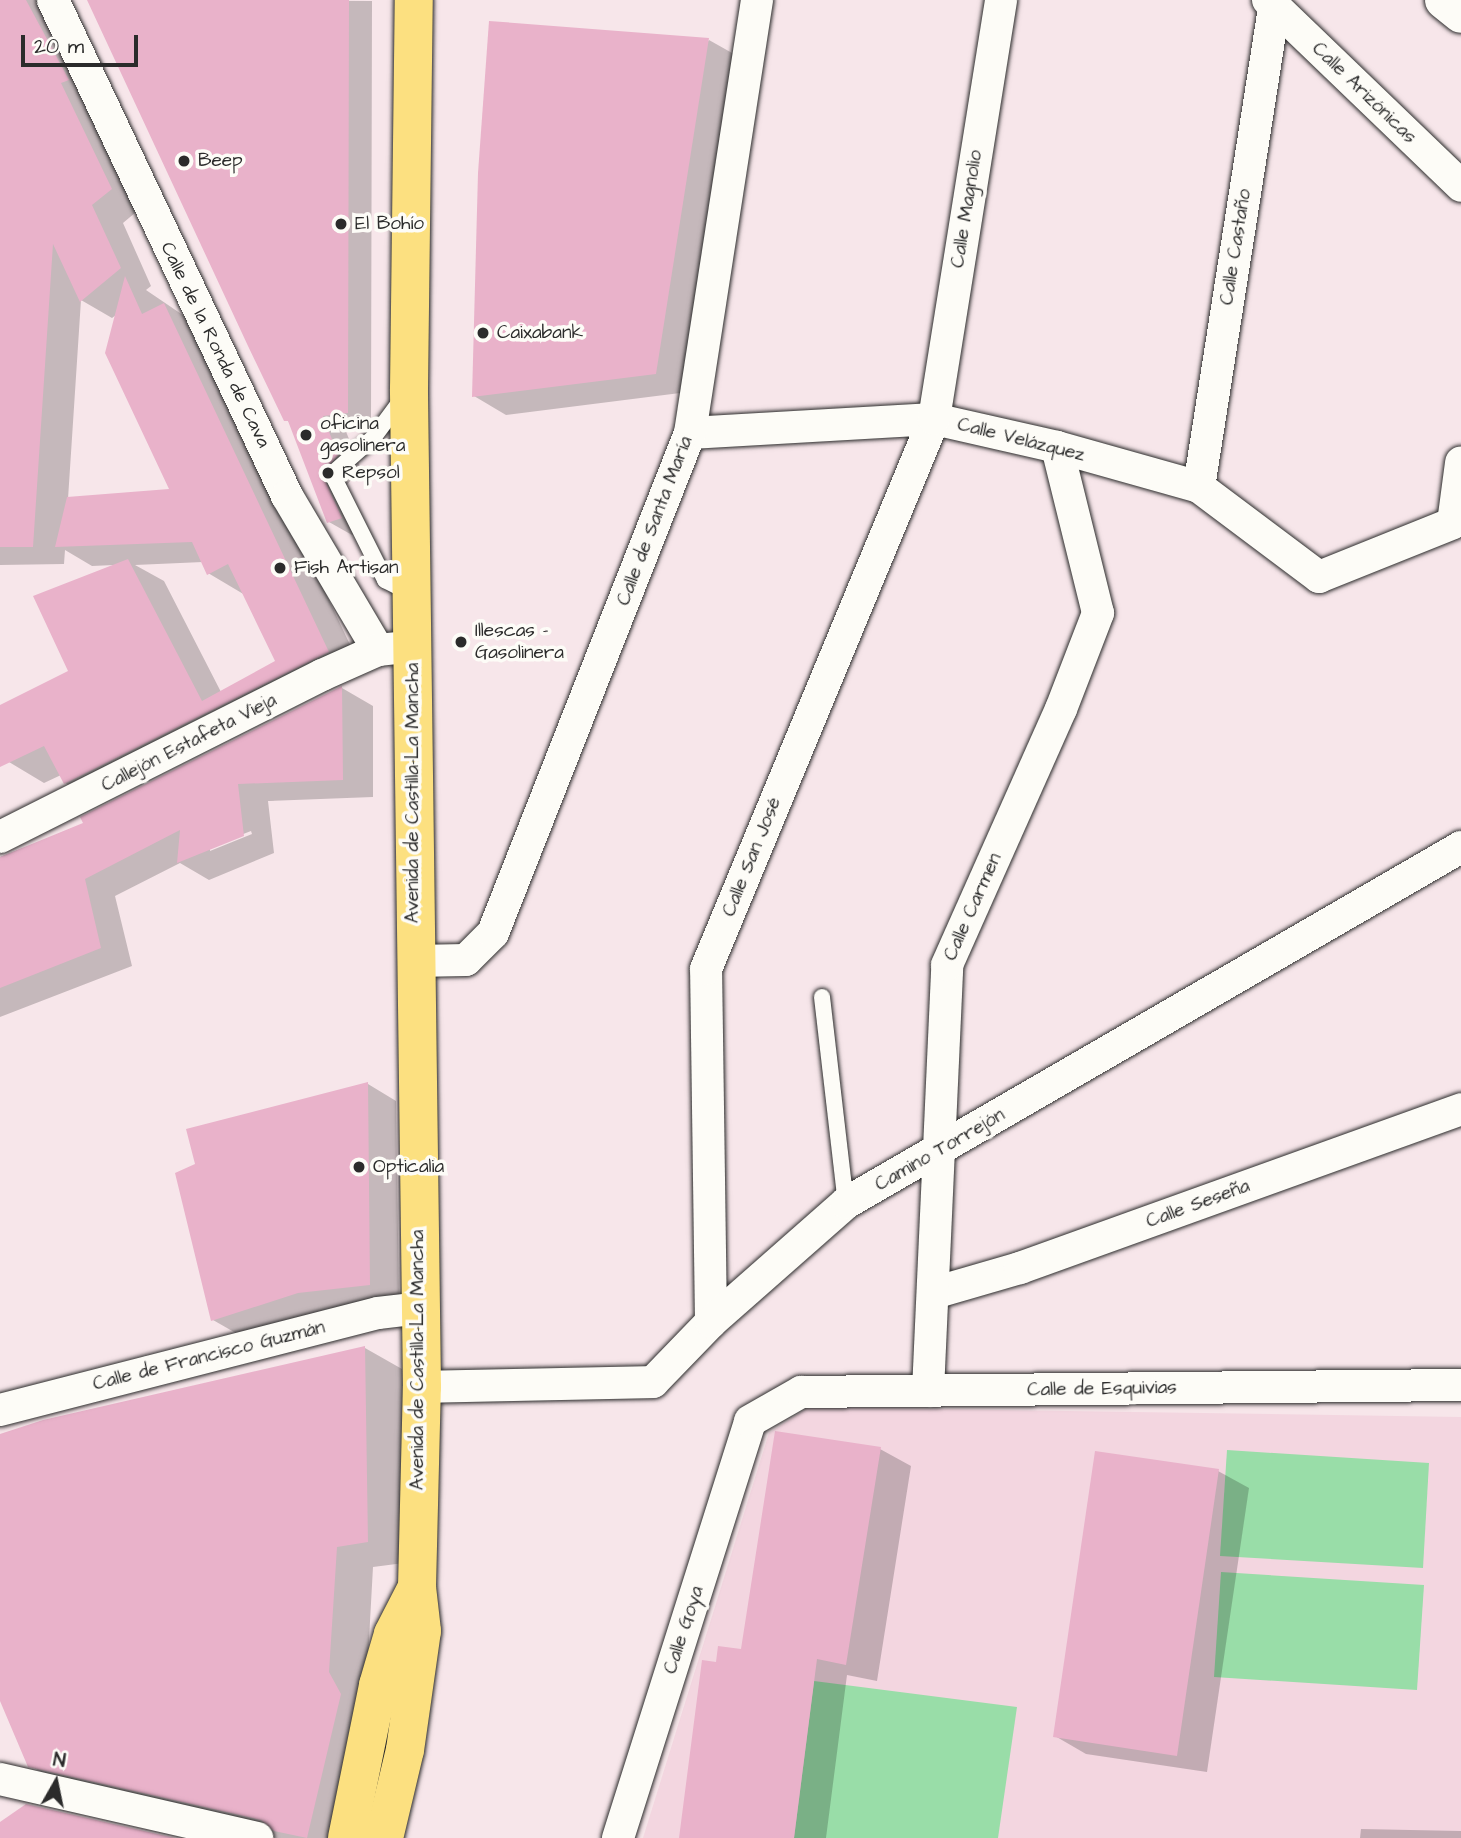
<!DOCTYPE html>
<html>
<head>
<meta charset="utf-8">
<style>
	body { margin:0 }
	#map { position:relative; width:1461px; height:1838px; overflow:hidden; background:#f7e6ea; font-family:"Architects Daughter",sans-serif }
	div>[style] { position:absolute }
	.built>* { inset:0; background:#f3d6e0 }
	.green>* { inset:0; background:#99dda8 }
	.shadow>* { inset:0; background:#0003 }
	.building>* { inset:0; background:#e9b2ca }
	.roads { filter:drop-shadow(0 0 2px #2b2b2b) drop-shadow(0 0 2px #2b2b2b) }
	.lane>* { height:16px; margin:-8px; padding:0 8px; transform-origin:8px; border-radius:8px; background:#fdfcf7 }
	.street>* { height:32px; margin:-16px; padding:0 16px; transform-origin:16px; border-radius:16px; background:#fdfcf7 }
	.secondary>* { height:38px; margin:-19px; padding:0 19px; transform-origin:19px; border-radius:19px; background:#fdfcf7 }
	.primary>* { height:38px; margin:-19px; padding:0 19px; transform-origin:19px; border-radius:19px; background:#fce080 }
	.dots>* { width:19px; height:19px; translate:-50% -50%; box-sizing:border-box; border:4px solid #fdfcf7; border-radius:50% }
	span { translate:-50% -50%; white-space:nowrap; text-align:center; line-height:1.15; -webkit-text-stroke:7px #fdfcf7; paint-order:stroke }
	.street-label { font-size:19px; color:#2b2b2b }
	.poi-label { font-size:19px; color:#2b2b2b }
	.left { translate:0 -50%; text-align:left }
	.north { position:absolute; left:21px; top:1747px; width:70px; height:70px; -webkit-text-stroke:5px #fdfcf7; paint-order:stroke; rotate:9deg; font-size:19px; font-weight:700; line-height:28px; text-align:center; color:#2b2b2b }
	.north::after { content:''; display:block; margin:auto; width:24px; height:32px; background:#2b2b2b; clip-path:polygon(50% 0,100% 100%,50% 72%,0 100%) }
	.scale { position:absolute; left:21px; top:35px; width:117px; height:32px; box-sizing:border-box; border:4px solid #2b2b2b; border-top:0; padding-left:9px; font-size:21px; line-height:24px; white-space:nowrap; color:#2b2b2b; -webkit-text-stroke:5px #fdfcf7; paint-order:stroke }
</style>
</head>
<body>
<div id="map">
	<div class="built">
		<i style="clip-path:polygon(809px 1407px,1461px 1417px,1461px 1838px,643px 1838px,769px 1433px)"></i>
	</div>
	<div class="green">
		<i style="clip-path:polygon(1227px 1450px,1429px 1463px,1423px 1568px,1220px 1556px)"></i>
		<i style="clip-path:polygon(1221px 1572px,1424px 1585px,1417px 1690px,1214px 1677px)"></i>
		<i style="clip-path:polygon(814px 1681px,1017px 1707px,998px 1838px,794px 1838px)"></i>
	</div>
	<div class="shadow">
		<i style="clip-path:polygon(evenodd,0 0,46px 0,142px 207px,123px 223px,151px 286px,146px 290px,199px 326px,363px 672px,100px 804px,65px 783px,61px 775px,44px 783px,9px 762px,0 707px,71px 672px,114px 565px,92px 566px,65px 550px,64px 564px,0 565px,0 0,81px 300px,112px 318px,116px 315px,172px 490px,68px 499px,81px 300px,0 0,203px 562px,208px 573px,245px 595px,278px 662px,221px 692px,164px 581px,135px 565px,203px 562px)"></i>
		<i style="clip-path:polygon(89px 0,372px 1px,371px 426px,345px 429px,361px 469px,344px 488px,363px 528px,343px 516px,363px 532px,352px 535px,329px 522px,291px 423px,286px 420px)"></i>
		<i style="clip-path:polygon(709px 40px,741px 58px,688px 392px,506px 415px,474px 396px)"></i>
		<i style="clip-path:polygon(evenodd,342px 688px,373px 706px,373px 797px,268px 801px,274px 853px,209px 880px,180px 863px,115px 896px,132px 966px,0 1017px,0 857px,85px 824px,82px 818px,342px 688px,251px 831px,252px 834px,210px 851px,210px 847px,251px 831px)"></i>
		<i style="clip-path:polygon(368px 1084px,396px 1101px,399px 1301px,327px 1309px,241px 1336px,213px 1320px)"></i>
		<i style="clip-path:polygon(365px 1348px,402px 1369px,404px 1563px,373px 1567px,366px 1694px,348px 1838px,276px 1838px,67px 1787px,29px 1765px,0 1697px,0 1436px,43px 1422px)"></i>
		<i style="clip-path:polygon(880px 1449px,911px 1466px,877px 1681px,847px 1675px,826px 1838px,680px 1838px,717px 1664px,742px 1651px)"></i>
		<i style="clip-path:polygon(1218px 1471px,1249px 1488px,1207px 1772px,1086px 1754px,1055px 1736px)"></i>
		<i style="clip-path:polygon(1361px 1829px,1461px 1831px,1461px 1838px,1360px 1838px)"></i>
	</div>
	<div class="building">
		<i style="clip-path:polygon(0 0,26px 0,69px 80px,61px 83px,112px 189px,92px 205px,121px 268px,80px 302px,53px 244px,33px 547px,0 547px)"></i>
		<i style="clip-path:polygon(87px 0,349px 0,348px 413px,323px 416px,338px 455px,322px 474px,342px 518px,327px 523px,288px 421px,284px 421px,248px 346px)"></i>
		<i style="clip-path:polygon(489px 21px,709px 38px,656px 374px,472px 397px,478px 173px)"></i>
		<i style="clip-path:polygon(125px 276px,142px 314px,164px 303px,329px 652px,64px 784px,44px 746px,0 767px,0 705px,68px 671px,33px 596px,128px 559px,202px 701px,275px 661px,228px 564px,207px 575px,192px 542px,55px 547px,67px 497px,169px 489px,105px 353px)"></i>
		<i style="clip-path:polygon(342px 686px,343px 780px,238px 784px,244px 836px,177px 863px,180px 830px,85px 879px,101px 948px,0 988px,0 857px,83px 823px,80px 817px)"></i>
		<i style="clip-path:polygon(368px 1082px,370px 1285px,298px 1293px,211px 1321px,175px 1173px,195px 1164px,186px 1129px)"></i>
		<i style="clip-path:polygon(365px 1346px,368px 1542px,337px 1547px,329px 1672px,341px 1694px,307px 1838px,274px 1831px,261px 1820px,28px 1767px,0 1701px,0 1434px,43px 1420px)"></i>
		<i style="clip-path:polygon(775px 1431px,881px 1447px,846px 1665px,817px 1659px,794px 1838px,679px 1838px,702px 1660px,716px 1662px,718px 1646px,741px 1649px)"></i>
		<i style="clip-path:polygon(1095px 1451px,1219px 1469px,1177px 1756px,1053px 1737px)"></i>
		<i style="clip-path:polygon(26px 1804px,175px 1838px,0 1838px,0 1822px)"></i>
	</div>
	<div class="roads">
		<div class="lane">
			<i style="left:402px;top:399px;width:47px;rotate:126.4deg"></i>
			<i style="left:374px;top:437px;width:56px;rotate:138.6deg"></i>
			<i style="left:332px;top:474px;width:119px;rotate:63.4deg"></i>
			<i style="left:385px;top:580px;width:29px;rotate:27deg"></i>
			<i style="left:822px;top:997px;width:207px;rotate:83.4deg"></i>
		</div>
		<div class="street">
			<i style="left:53px;top:0;width:548px;rotate:64.74deg"></i>
			<i style="left:287px;top:496px;width:179px;rotate:59.4deg"></i>
			<i style="left:1268px;top:0;width:268px;rotate:43.9deg"></i>
			<i style="left:690px;top:433px;width:244px;rotate:-3.3deg"></i>
			<i style="left:934px;top:419px;width:126px;rotate:12.8deg"></i>
			<i style="left:1057px;top:447px;width:148px;rotate:15.7deg"></i>
			<i style="left:1199px;top:487px;width:150px;rotate:36.9deg"></i>
			<i style="left:1319px;top:577px;width:144px;rotate:-21.9deg"></i>
			<i style="left:1453px;top:523px;width:61px;rotate:-82.4deg"></i>
			<i style="left:1199px;top:487px;width:487px;rotate:-81.1deg"></i>
			<i style="left:0;top:837px;width:360px;rotate:-26.7deg"></i>
			<i style="left:322px;top:675px;width:61px;rotate:-24.1deg"></i>
			<i style="left:378px;top:650px;width:18px;rotate:-6deg"></i>
			<i style="left:414px;top:961px;width:52px;rotate:-1.1deg"></i>
			<i style="left:466px;top:960px;width:38px;rotate:-45deg"></i>
			<i style="left:493px;top:933px;width:537px;rotate:-68.5deg"></i>
			<i style="left:690px;top:433px;width:438px;rotate:-81.2deg"></i>
			<i style="left:934px;top:1293px;width:90px;rotate:-16.2deg"></i>
			<i style="left:1020px;top:1268px;width:469px;rotate:-19.8deg"></i>
			<i style="left:711px;top:1322px;width:353px;rotate:-90.8deg"></i>
			<i style="left:706px;top:969px;width:595px;rotate:-67.48deg"></i>
			<i style="left:934px;top:419px;width:424px;rotate:-80.9deg"></i>
			<i style="left:422px;top:1387px;width:231px;rotate:-1.2deg"></i>
			<i style="left:653px;top:1382px;width:83px;rotate:-46deg"></i>
			<i style="left:711px;top:1322px;width:180px;rotate:-41.4deg"></i>
			<i style="left:846px;top:1203px;width:711px;rotate:-30.06deg"></i>
			<i style="left:928px;top:1391px;width:426px;rotate:-87.4deg"></i>
			<i style="left:947px;top:965px;width:280px;rotate:-66deg"></i>
			<i style="left:1061px;top:709px;width:103px;rotate:-68.9deg"></i>
			<i style="left:1098px;top:613px;width:171px;rotate:-103.9deg"></i>
			<i style="left:0;top:1410px;width:390px;rotate:-14.4deg"></i>
			<i style="left:378px;top:1313px;width:42px;rotate:-6.8deg"></i>
			<i style="left:0;top:1779px;width:264px;rotate:12.9deg"></i>
			<i style="left:618px;top:1838px;width:437px;rotate:-72.4deg"></i>
			<i style="left:750px;top:1421px;width:59px;rotate:-29.6deg"></i>
			<i style="left:801px;top:1392px;width:660px;rotate:-0.61deg"></i>
		</div>
		<div class="secondary">
			<i style="left:1444px;top:0;width:22px;rotate:39deg"></i>
		</div>
		<div class="primary">
			<i style="left:347px;top:1838px;width:156px;rotate:-78.5deg"></i>
			<i style="left:378px;top:1685px;width:53px;rotate:-73.6deg"></i>
			<i style="left:393px;top:1634px;width:53px;rotate:-62.9deg"></i>
			<i style="left:384px;top:1838px;width:90px;rotate:-76.6deg"></i>
			<i style="left:405px;top:1750px;width:120px;rotate:-81.9deg"></i>
			<i style="left:422px;top:1631px;width:44px;rotate:-96.5deg"></i>
			<i style="left:417px;top:1587px;width:200px;rotate:-88.6deg"></i>
			<i style="left:422px;top:1387px;width:998px;rotate:-90.75deg"></i>
			<i style="left:409px;top:389px;width:389px;rotate:-89.3deg"></i>
		</div>
	</div>
	<div class="dots">
		<i style="left:184px;top:161px;background:#2b2b2b"></i>
		<i style="left:341px;top:224px;background:#2b2b2b"></i>
		<i style="left:483px;top:333px;background:#2b2b2b"></i>
		<i style="left:306px;top:435px;background:#2b2b2b"></i>
		<i style="left:328px;top:473px;background:#2b2b2b"></i>
		<i style="left:280px;top:568px;background:#2b2b2b"></i>
		<i style="left:461px;top:642px;background:#2b2b2b"></i>
		<i style="left:359px;top:1167px;background:#2b2b2b"></i>
	</div>
	<div class="street-label">
		<span style="left:1364px;top:93px;rotate:44deg">Calle Arizónicas</span>
		<span style="left:967px;top:209px;rotate:-81deg">Calle Magnolio</span>
		<span style="left:1236px;top:247px;rotate:-81deg">Calle Castaño</span>
		<span style="left:215px;top:345px;rotate:64deg">Calle de la Ronda de Cava</span>
		<span style="left:1021px;top:440px;rotate:14deg">Calle Velázquez</span>
		<span style="left:655px;top:521px;rotate:-69deg">Calle de Santa María</span>
		<span style="left:189px;top:743px;rotate:-27deg">Callejón Estafeta Vieja</span>
		<span style="left:413px;top:793px;rotate:-90deg">Avenida de Castilla-La Mancha</span>
		<span style="left:752px;top:857px;rotate:-68deg">Calle San José</span>
		<span style="left:973px;top:907px;rotate:-66deg">Calle Carmen</span>
		<span style="left:940px;top:1150px;rotate:-30deg">Camino Torrejón</span>
		<span style="left:1198px;top:1204px;rotate:-20deg">Calle Seseña</span>
		<span style="left:209px;top:1356px;rotate:-14deg">Calle de Francisco Guzmán</span>
		<span style="left:418px;top:1360px;rotate:-90deg">Avenida de Castilla-La Mancha</span>
		<span style="left:1102px;top:1389px;rotate:-1deg">Calle de Esquivias</span>
		<span style="left:684px;top:1630px;rotate:-72deg">Calle Goya</span>
	</div>
	<div class="poi-label">
		<span class="left" style="left:198px;top:161px">Beep</span>
		<span class="left" style="left:355px;top:224px">El Bohío</span>
		<span class="left" style="left:497px;top:333px">Caixabank</span>
		<span class="left" style="left:320px;top:435px">oficina<br>gasolinera</span>
		<span class="left" style="left:342px;top:473px">Repsol</span>
		<span class="left" style="left:294px;top:568px">Fish Artisan</span>
		<span class="left" style="left:475px;top:642px">Illescas -<br>Gasolinera</span>
		<span class="left" style="left:373px;top:1167px">Opticalia</span>
	</div>
	<div class="north">N</div>
	<div class="scale">20 m</div>
</div>
</body>
</html>
